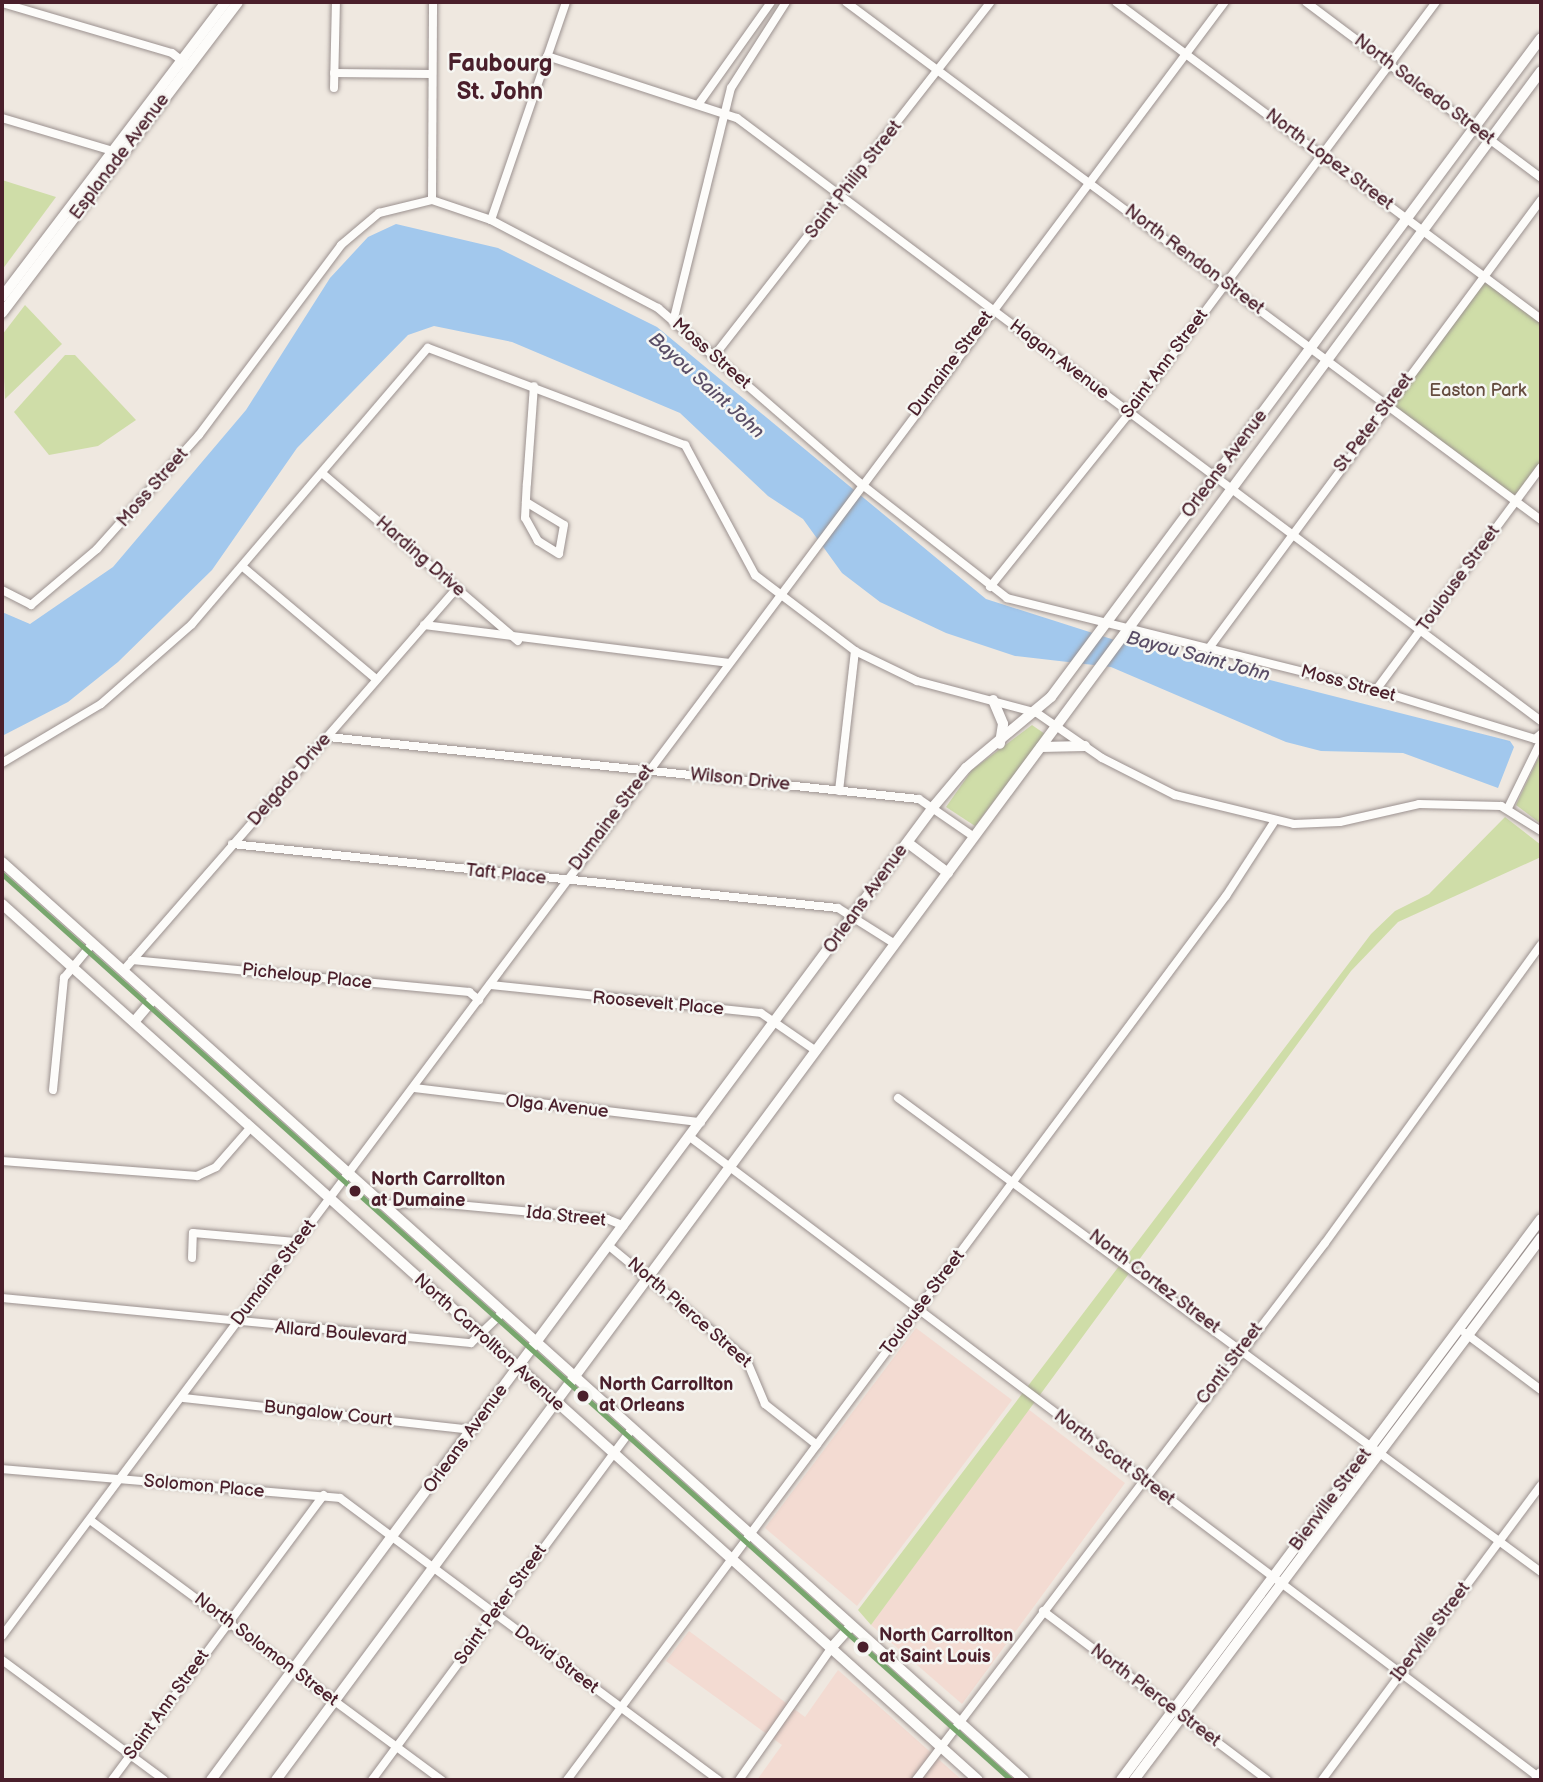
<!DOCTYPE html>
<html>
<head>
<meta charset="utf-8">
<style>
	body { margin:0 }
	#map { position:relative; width:1543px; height:1782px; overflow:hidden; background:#efe8e0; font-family:"Balsamiq Sans",sans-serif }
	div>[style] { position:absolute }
	.built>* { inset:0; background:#f3dbd2 }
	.green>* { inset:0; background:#cfdda8 }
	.water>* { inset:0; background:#a2c8ed }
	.roads { filter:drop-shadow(0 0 2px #9b918f) drop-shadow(0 0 2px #9b918f) }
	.minor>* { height:8px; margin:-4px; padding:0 4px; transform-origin:4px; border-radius:4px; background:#fdfcfa }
	.tertiary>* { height:10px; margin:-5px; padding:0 5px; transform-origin:5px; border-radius:5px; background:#fdfcfa }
	.secondary>* { height:10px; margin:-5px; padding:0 5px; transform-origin:5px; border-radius:5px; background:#fdfcfa }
	.primary>* { height:12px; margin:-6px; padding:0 6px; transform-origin:6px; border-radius:6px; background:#fdfcfa }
	.tram-1>* { height:5px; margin:-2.5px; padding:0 2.5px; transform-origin:2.5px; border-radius:2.5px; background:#78a66d }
	.dots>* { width:19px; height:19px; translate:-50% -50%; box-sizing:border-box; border:4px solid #f6f6f2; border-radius:50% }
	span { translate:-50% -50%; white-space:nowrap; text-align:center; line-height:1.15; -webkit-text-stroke:5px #f6f6f2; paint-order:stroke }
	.street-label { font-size:18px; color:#4a1f2b }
	.park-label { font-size:18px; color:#654c3f }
	.stop-label { font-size:18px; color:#4a1f2b; font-weight:700 }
	.left { translate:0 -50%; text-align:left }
	.water-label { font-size:19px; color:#5a4e67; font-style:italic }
	.district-label { font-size:24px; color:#4a1f2b; font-weight:700 }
	.frame { position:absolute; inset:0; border:4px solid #4a1f2b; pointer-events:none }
</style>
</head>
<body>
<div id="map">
	<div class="built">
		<i style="clip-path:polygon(916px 1328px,1012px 1400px,857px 1606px,765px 1528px)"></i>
		<i style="clip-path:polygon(1028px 1409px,1125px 1483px,962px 1704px,871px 1625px)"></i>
		<i style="clip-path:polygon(689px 1631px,805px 1717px,838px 1670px,962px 1780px,757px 1780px,782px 1745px,666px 1661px)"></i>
	</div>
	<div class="green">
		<i style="clip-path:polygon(2px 180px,56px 197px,2px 270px)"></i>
		<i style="clip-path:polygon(1485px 276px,1541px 319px,1541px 467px,1516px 501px,1388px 405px)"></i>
		<i style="clip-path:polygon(25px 305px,62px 344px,5px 399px,2px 335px)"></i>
		<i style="clip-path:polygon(65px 355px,75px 355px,136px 420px,98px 446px,49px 455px,14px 412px)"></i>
		<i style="clip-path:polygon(1032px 725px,1045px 734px,975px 826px,946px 807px,972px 770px)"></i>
		<i style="clip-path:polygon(1541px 752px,1541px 824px,1516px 805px)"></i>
		<i style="clip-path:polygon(1505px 817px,1541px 845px,1541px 857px,1398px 922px,1351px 971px,871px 1625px,858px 1610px,1371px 934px,1395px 911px,1429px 894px)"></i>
	</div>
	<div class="water">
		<i style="clip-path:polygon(396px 224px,498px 248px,657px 327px,986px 599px,1124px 643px,1510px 741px,1514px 747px,1498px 788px,1403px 753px,1321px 751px,1286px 742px,1111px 667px,1015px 656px,946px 633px,880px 602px,842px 573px,803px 519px,768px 496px,680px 413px,512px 342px,434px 326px,408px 335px,297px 448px,212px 570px,118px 662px,68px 702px,2px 736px,2px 612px,30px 624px,113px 567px,246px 410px,330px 278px,368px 237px)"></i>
	</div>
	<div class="roads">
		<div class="minor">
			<i style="left:846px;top:2px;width:867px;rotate:36.7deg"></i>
			<i style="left:1116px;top:2px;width:530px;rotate:36.72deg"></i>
			<i style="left:1306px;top:2px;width:294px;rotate:36.8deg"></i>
			<i style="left:2px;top:3px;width:177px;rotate:16.4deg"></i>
			<i style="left:172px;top:53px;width:18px;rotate:38deg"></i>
			<i style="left:547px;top:56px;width:200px;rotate:18.1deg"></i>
			<i style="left:737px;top:118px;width:1005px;rotate:36.87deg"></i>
			<i style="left:334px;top:73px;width:97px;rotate:0.6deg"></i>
			<i style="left:334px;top:88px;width:86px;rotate:-88.7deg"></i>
			<i style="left:700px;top:102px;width:123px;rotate:-54.6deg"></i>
			<i style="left:2px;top:118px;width:119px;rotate:16.6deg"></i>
			<i style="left:432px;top:200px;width:198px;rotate:-89.7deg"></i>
			<i style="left:491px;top:220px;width:231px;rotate:-71deg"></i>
			<i style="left:673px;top:322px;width:241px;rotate:-76.1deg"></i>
			<i style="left:731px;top:88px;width:102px;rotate:-57.4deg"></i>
			<i style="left:714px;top:356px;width:449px;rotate:-52deg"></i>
			<i style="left:322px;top:473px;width:258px;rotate:40.6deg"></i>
			<i style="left:526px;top:502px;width:44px;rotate:31.2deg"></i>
			<i style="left:564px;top:525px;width:29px;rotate:100deg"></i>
			<i style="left:559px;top:554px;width:25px;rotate:-148deg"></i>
			<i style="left:538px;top:541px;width:26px;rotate:-119deg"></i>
			<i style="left:525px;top:518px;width:35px;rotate:-87deg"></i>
			<i style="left:527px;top:483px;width:97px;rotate:-85.9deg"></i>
			<i style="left:243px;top:567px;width:174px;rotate:40.1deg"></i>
			<i style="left:990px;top:587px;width:224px;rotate:-51.3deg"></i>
			<i style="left:1130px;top:412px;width:512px;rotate:-53.26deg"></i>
			<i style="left:2px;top:590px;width:33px;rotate:27deg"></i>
			<i style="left:31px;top:605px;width:87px;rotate:-40.3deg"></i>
			<i style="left:97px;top:549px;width:153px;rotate:-48.2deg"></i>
			<i style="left:199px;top:435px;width:237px;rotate:-53.2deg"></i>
			<i style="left:341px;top:245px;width:50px;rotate:-40.1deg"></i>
			<i style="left:379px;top:213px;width:55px;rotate:-13.8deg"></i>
			<i style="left:432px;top:200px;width:62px;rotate:18.7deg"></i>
			<i style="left:491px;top:220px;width:189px;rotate:27.8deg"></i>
			<i style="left:658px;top:308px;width:267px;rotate:40.9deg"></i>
			<i style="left:860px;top:483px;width:187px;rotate:38deg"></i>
			<i style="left:1007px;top:598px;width:380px;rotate:14deg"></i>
			<i style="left:1376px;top:690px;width:166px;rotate:17.1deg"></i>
			<i style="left:1535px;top:739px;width:8px;rotate:-40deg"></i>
			<i style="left:424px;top:625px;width:306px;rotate:7.1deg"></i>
			<i style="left:1209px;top:648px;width:558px;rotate:-53.46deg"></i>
			<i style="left:1376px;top:690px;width:277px;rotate:-53.5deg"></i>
			<i style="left:328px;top:737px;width:594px;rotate:5.99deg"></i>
			<i style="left:919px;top:799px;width:67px;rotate:34.6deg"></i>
			<i style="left:2px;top:763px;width:115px;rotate:-30.8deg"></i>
			<i style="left:101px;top:704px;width:121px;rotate:-41.3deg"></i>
			<i style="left:192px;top:624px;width:363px;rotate:-49.5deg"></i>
			<i style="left:428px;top:348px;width:275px;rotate:20.7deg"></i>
			<i style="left:685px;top:445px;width:148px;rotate:61.7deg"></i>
			<i style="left:755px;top:575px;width:126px;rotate:37.2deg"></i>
			<i style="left:855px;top:651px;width:69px;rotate:25.8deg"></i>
			<i style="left:917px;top:681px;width:124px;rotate:14.9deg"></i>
			<i style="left:1037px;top:713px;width:79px;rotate:34.7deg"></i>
			<i style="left:1102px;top:758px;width:82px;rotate:26.9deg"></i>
			<i style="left:1175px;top:795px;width:122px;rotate:13.7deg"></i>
			<i style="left:1294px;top:824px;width:46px;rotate:-2.5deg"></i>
			<i style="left:1340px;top:822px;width:81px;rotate:-12.8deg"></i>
			<i style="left:1419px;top:804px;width:82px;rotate:1.4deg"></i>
			<i style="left:1501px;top:806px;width:47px;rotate:32deg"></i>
			<i style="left:839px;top:791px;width:141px;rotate:-83.5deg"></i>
			<i style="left:1508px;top:808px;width:75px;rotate:-63.8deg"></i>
			<i style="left:232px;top:844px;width:609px;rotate:6.03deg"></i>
			<i style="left:838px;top:908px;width:67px;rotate:32.3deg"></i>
			<i style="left:132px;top:960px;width:339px;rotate:5.4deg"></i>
			<i style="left:469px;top:992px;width:13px;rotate:39deg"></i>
			<i style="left:123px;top:971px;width:508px;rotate:-48.91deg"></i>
			<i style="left:490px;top:985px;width:272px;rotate:5.9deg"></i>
			<i style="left:761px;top:1013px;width:67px;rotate:34.6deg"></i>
			<i style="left:414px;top:1088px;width:289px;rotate:6.8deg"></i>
			<i style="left:53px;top:1090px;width:113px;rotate:-84.4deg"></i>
			<i style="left:64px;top:978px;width:44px;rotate:-50.5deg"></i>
			<i style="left:898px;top:1098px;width:799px;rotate:36.4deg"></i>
			<i style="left:690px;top:1137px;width:1066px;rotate:37.03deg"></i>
			<i style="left:2px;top:1161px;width:196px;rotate:4.4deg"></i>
			<i style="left:197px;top:1176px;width:21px;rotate:-25deg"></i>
			<i style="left:216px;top:1167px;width:53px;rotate:-48.8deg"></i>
			<i style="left:382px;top:1205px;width:43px;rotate:-4deg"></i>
			<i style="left:425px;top:1202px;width:183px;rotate:5.3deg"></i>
			<i style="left:607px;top:1219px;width:18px;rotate:22deg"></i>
			<i style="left:609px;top:1246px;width:178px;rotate:39.5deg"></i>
			<i style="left:746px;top:1359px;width:49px;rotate:67.1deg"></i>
			<i style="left:765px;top:1404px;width:66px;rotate:38.3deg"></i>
			<i style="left:192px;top:1258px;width:25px;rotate:-88deg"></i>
			<i style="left:193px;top:1233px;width:103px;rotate:5deg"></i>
			<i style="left:2px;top:1298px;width:471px;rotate:5.5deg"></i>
			<i style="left:471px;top:1343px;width:42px;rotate:-44deg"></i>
			<i style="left:1465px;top:1333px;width:95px;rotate:36.9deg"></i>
			<i style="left:183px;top:1398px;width:292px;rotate:6.3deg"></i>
			<i style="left:2px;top:1469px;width:339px;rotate:4.9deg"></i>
			<i style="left:340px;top:1498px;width:472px;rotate:36.7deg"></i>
			<i style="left:90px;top:1520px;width:438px;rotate:36.5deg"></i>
			<i style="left:1043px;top:1611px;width:281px;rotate:37deg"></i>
			<i style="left:2px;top:1636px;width:2041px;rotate:-53.19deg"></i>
			<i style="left:2px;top:1660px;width:202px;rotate:36.5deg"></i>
			<i style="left:112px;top:1780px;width:355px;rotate:-53.4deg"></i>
			<i style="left:372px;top:1780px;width:435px;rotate:-53.5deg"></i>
			<i style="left:567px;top:1780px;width:1103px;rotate:-53.3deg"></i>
			<i style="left:1226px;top:896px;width:88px;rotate:-57deg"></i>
			<i style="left:739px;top:1780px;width:164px;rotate:-55deg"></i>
			<i style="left:916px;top:1780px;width:675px;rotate:-52.71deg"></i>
			<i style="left:1325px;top:1243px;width:368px;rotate:-54.1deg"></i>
			<i style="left:1322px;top:1780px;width:367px;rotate:-53.4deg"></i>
		</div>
		<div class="tertiary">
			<i style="left:2px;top:297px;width:370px;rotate:-52.8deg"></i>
			<i style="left:2px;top:313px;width:390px;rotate:-52.8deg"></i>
			<i style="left:993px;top:700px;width:26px;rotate:67deg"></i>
			<i style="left:1003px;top:724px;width:20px;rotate:99deg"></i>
			<i style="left:1041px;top:747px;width:44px;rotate:-1.3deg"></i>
			<i style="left:908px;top:843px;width:50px;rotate:36.9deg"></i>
			<i style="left:211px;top:1780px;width:1213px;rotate:-53.41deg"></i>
			<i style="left:934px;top:806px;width:50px;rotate:-49.9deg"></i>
			<i style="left:966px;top:768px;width:111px;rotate:-39.9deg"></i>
			<i style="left:1051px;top:697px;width:821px;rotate:-53.37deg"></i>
			<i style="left:276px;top:1780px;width:2126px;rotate:-53.49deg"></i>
			<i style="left:1121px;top:1780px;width:701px;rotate:-53.18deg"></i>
			<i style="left:1134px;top:1780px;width:678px;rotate:-53.1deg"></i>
		</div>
		<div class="secondary">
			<i style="left:2px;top:862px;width:1374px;rotate:41.93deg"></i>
			<i style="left:2px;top:904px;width:1311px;rotate:41.91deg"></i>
			<i style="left:134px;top:1022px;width:30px;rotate:-50deg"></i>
			<i style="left:833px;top:1646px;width:25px;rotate:-48deg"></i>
		</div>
		<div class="primary">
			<i style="left:1537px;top:1780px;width:7px;rotate:-56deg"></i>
		</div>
	</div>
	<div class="tram-1">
		<i style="left:2px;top:874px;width:1356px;rotate:41.92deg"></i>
	</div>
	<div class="dots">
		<i style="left:355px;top:1191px;background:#4a1f2b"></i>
		<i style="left:583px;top:1396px;background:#4a1f2b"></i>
		<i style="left:863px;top:1647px;background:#4a1f2b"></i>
	</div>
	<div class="street-label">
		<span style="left:1424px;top:90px;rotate:37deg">North Salcedo Street</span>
		<span style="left:120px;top:157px;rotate:-53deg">Esplanade Avenue</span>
		<span style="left:1329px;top:160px;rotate:37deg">North Lopez Street</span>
		<span style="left:854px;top:180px;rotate:-52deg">Saint Philip Street</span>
		<span style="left:1194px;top:260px;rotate:37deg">North Rendon Street</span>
		<span style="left:711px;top:354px;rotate:41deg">Moss Street</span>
		<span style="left:1059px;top:360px;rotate:37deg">Hagan Avenue</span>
		<span style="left:951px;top:364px;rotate:-53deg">Dumaine Street</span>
		<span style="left:1165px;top:364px;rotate:-53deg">Saint Ann Street</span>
		<span style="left:1374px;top:423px;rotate:-53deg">St Peter Street</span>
		<span style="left:1225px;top:464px;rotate:-53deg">Orleans Avenue</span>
		<span style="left:153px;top:488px;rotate:-49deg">Moss Street</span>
		<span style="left:420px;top:557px;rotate:41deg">Harding Drive</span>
		<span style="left:1459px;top:579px;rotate:-54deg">Toulouse Street</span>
		<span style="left:1348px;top:684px;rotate:15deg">Moss Street</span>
		<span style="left:290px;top:780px;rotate:-49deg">Delgado Drive</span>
		<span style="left:740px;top:780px;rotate:6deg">Wilson Drive</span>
		<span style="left:612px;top:818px;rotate:-53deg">Dumaine Street</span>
		<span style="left:506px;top:875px;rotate:6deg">Taft Place</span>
		<span style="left:866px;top:899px;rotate:-54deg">Orleans Avenue</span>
		<span style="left:307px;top:977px;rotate:6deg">Picheloup Place</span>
		<span style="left:658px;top:1004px;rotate:5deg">Roosevelt Place</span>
		<span style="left:557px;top:1107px;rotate:6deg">Olga Avenue</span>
		<span style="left:566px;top:1217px;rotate:6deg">Ida Street</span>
		<span style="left:274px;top:1273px;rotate:-53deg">Dumaine Street</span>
		<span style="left:1154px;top:1282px;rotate:37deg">North Cortez Street</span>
		<span style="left:923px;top:1303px;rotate:-53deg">Toulouse Street</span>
		<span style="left:689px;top:1313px;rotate:41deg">North Pierce Street</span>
		<span style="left:341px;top:1334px;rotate:5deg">Allard Boulevard</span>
		<span style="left:489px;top:1343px;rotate:42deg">North Carrollton Avenue</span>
		<span style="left:1230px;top:1364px;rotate:-53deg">Conti Street</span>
		<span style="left:328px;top:1414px;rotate:6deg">Bungalow Court</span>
		<span style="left:466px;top:1439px;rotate:-54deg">Orleans Avenue</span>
		<span style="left:1114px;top:1458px;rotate:37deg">North Scott Street</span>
		<span style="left:204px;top:1487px;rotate:5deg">Solomon Place</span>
		<span style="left:1331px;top:1500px;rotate:-53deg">Bienville Street</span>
		<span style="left:501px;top:1605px;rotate:-54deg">Saint Peter Street</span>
		<span style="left:1431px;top:1632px;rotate:-53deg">Iberville Street</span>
		<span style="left:266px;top:1650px;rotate:37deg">North Solomon Street</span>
		<span style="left:556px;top:1660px;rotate:37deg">David Street</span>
		<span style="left:1155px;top:1696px;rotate:37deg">North Pierce Street</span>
		<span style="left:167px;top:1705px;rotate:-54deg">Saint Ann Street</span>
	</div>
	<div class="park-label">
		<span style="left:1478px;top:391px">Easton Park</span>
	</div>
	<div class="stop-label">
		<span class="left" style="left:371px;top:1191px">North Carrollton<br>at Dumaine</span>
		<span class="left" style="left:599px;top:1396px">North Carrollton<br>at Orleans</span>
		<span class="left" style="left:879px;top:1647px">North Carrollton<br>at Saint Louis</span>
	</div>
	<div class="water-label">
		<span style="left:706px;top:386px;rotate:42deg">Bayou Saint John</span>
		<span style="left:1198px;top:657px;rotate:15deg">Bayou Saint John</span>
	</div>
	<div class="district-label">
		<span style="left:500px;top:78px">Faubourg<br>St. John</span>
	</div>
	<div class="frame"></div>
</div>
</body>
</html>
